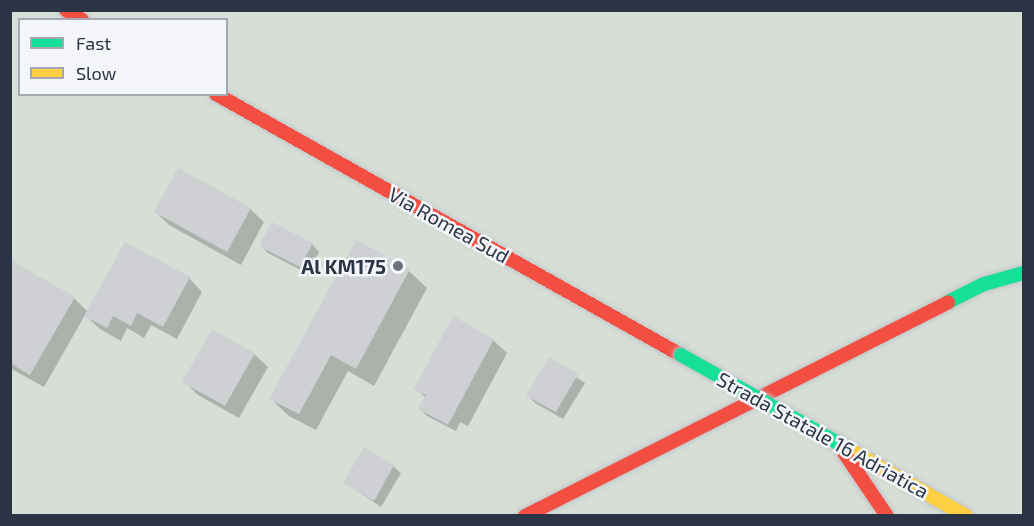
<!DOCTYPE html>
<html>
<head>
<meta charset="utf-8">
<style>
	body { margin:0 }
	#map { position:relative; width:1034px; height:526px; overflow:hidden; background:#e6e8ea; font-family:"Exo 2",sans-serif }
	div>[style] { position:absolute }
	.green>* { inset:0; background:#d6ded6 }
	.shadow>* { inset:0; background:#0003 }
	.building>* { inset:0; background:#ced0d3 }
	.roads { filter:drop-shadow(0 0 2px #c2c5c8) drop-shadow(0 0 2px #c2c5c8) }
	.fast>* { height:14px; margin:-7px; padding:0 7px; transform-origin:7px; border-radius:7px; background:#16e098 }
	.slow>* { height:14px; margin:-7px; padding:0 7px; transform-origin:7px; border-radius:7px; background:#ffcf43 }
	.jam>* { height:14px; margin:-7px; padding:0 7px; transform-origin:7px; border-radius:7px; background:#f24e42 }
	.bridges { filter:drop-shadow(0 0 2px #c2c5c8) drop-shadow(0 0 2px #c2c5c8) }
	.fast-bridge>* { height:14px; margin:-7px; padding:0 7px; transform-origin:7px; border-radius:7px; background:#16e098 }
	.dots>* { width:16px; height:16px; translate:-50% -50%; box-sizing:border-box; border:3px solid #f4f6f9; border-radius:50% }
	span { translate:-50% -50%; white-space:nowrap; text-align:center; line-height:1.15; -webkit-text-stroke:5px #f4f6f9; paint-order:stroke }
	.street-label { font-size:20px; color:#2b3445 }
	.poi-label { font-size:20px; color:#2b3445; font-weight:700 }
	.right { translate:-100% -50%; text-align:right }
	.frame { position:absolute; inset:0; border:12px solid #2b3445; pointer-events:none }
	.legend { position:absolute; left:18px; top:18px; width:210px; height:78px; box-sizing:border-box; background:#f4f6f9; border:2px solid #a4a8b1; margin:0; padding:8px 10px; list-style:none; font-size:18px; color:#2b3445 }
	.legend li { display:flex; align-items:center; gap:12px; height:30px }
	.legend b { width:30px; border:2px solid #a4a8b1 }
</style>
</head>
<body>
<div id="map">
	<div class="green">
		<i style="clip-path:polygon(evenodd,11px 11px,1023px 11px,1023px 515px,11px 515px,11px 11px,20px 20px,226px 20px,226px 94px,20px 94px,20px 20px)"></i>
	</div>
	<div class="shadow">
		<i style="clip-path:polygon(250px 209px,264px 222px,241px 265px,169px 225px,156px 212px)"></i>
		<i style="clip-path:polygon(356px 242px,409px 271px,427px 288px,374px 386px,348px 371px,316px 430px,289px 416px,271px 399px)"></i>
		<i style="clip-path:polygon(312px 244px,319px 252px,308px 274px,268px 253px,261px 245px)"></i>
		<i style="clip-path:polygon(10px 261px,74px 298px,88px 312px,189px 278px,202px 292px,177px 339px,151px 325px,144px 338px,127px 328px,121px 341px,100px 329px,85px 315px,44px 387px,10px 368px)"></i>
		<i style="clip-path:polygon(493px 340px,507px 353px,468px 426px,460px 422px,456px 431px,427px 416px,420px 409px,426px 398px,416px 388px)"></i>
		<i style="clip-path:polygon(254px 354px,268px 367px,239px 418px,198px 395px,184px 381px)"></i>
		<i style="clip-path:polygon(549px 359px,585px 383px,563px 419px,535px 403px,528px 396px)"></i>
		<i style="clip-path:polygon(393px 466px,401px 473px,381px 507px,345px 483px)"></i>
	</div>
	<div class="building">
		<i style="clip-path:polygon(178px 168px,251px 208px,227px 252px,154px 212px)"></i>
		<i style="clip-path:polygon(272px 222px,313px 243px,300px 267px,259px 246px)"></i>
		<i style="clip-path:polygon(356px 240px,410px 269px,356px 369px,331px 355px,299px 414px,269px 399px)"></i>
		<i style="clip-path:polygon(125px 242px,190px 277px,163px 327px,137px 313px,131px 326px,113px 316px,107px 328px,84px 316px)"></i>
		<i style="clip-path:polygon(10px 260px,75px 297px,30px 375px,10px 363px)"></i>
		<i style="clip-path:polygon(453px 316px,494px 339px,448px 425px,418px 409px,426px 395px,414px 389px)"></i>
		<i style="clip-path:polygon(212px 329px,255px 353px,225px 406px,182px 382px)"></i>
		<i style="clip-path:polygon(549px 357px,578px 374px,556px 412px,526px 396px)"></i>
		<i style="clip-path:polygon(364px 447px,394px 465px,374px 501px,343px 483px)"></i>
	</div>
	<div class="roads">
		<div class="fast">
			<i style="left:948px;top:302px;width:40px;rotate:-26.6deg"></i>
			<i style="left:984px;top:284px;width:41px;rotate:-15.4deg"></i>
		</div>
		<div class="slow">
			<i style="left:836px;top:442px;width:150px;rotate:29.6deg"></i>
		</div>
		<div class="jam">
			<i style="left:66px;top:10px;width:19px;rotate:32deg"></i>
			<i style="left:216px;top:94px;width:533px;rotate:29.31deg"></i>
			<i style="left:843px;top:451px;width:78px;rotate:55.9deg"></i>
			<i style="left:525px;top:516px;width:474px;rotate:-26.8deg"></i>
		</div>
	</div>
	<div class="bridges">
		<div class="fast-bridge">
			<i style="left:681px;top:355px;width:178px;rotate:29.3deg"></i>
		</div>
	</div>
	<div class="dots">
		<i style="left:398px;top:266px;background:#6c737f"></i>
	</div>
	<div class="street-label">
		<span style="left:449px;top:225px;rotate:29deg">Via Romea Sud</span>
		<span style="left:823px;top:435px;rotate:29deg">Strada Statale 16 Adriatica</span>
	</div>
	<div class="poi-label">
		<span class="right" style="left:386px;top:266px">Al KM175</span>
	</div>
	<div class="frame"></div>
	<ul class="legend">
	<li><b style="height:8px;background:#16e098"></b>Fast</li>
	<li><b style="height:8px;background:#ffcf43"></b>Slow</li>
	</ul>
</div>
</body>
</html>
